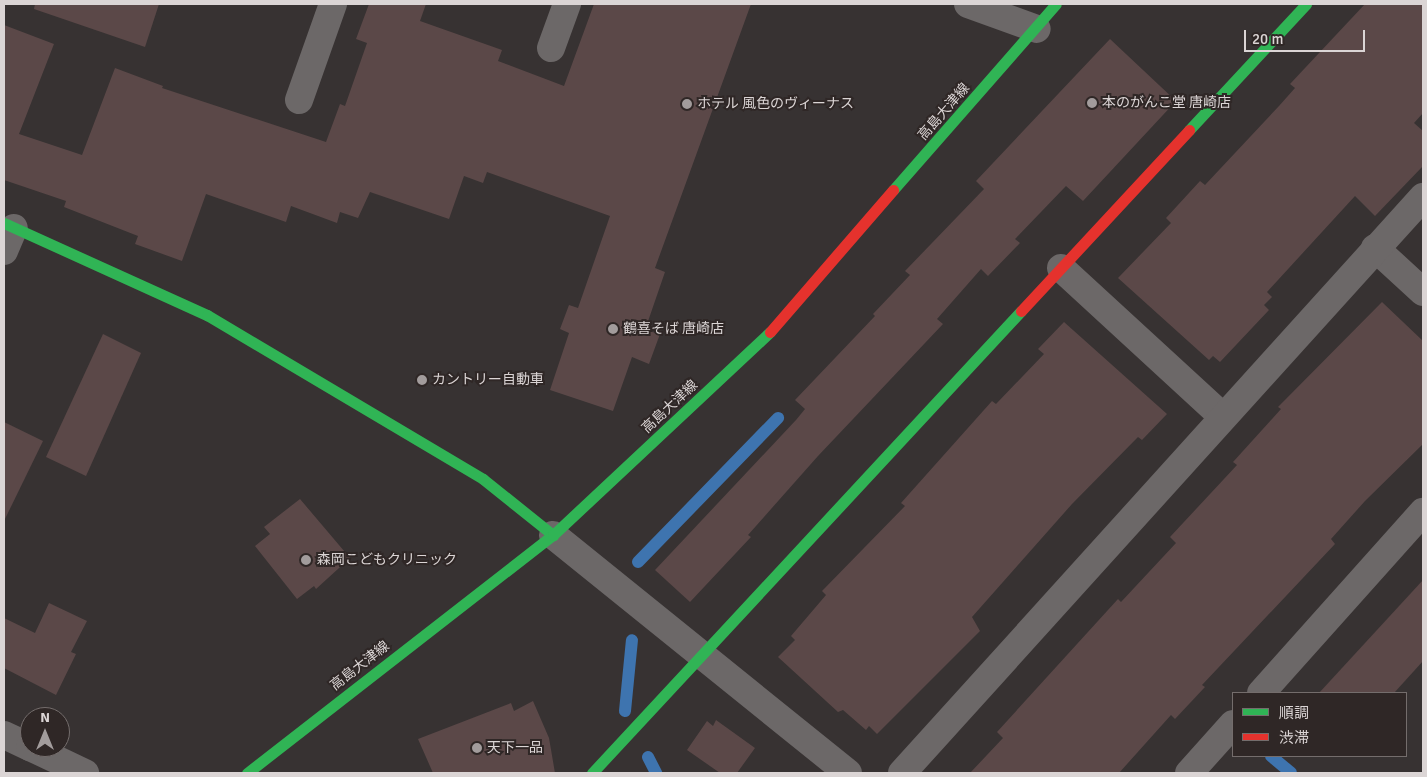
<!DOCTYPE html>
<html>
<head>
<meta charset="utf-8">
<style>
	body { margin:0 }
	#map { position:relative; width:1427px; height:777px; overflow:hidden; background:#373232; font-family:Signika,"Noto Sans JP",sans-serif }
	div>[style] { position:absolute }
	.stream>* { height:12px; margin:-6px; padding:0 6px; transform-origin:6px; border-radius:6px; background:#3e74af }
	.building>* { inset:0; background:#5b4848 }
	.street>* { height:28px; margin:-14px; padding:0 14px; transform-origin:14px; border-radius:14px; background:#6c6868 }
	.fast>* { height:11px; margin:-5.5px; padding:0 5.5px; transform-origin:5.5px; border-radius:5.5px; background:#30b455 }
	.jam>* { height:11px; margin:-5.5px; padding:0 5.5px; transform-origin:5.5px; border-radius:5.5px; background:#e5322d }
	.dots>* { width:14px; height:14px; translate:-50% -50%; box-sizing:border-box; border:2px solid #2f2726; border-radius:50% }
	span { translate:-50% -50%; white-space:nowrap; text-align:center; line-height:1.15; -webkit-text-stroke:4px #2f2726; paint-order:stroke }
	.poi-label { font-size:14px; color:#dbd5d5 }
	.left { translate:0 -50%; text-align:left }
	.street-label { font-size:14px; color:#dbd5d5 }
	.frame { position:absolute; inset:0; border:5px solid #dbd5d5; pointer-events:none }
	.legend { position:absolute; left:1232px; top:692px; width:175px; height:65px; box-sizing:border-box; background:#2f2726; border:1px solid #746d6c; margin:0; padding:6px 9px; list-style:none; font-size:15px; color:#dbd5d5 }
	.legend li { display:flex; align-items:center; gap:10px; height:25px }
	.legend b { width:25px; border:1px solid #746d6c }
	.north { position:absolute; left:20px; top:707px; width:50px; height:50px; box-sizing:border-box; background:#2f2726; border:1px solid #746d6c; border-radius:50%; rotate:0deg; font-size:14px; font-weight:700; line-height:20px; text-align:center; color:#dbd5d5 }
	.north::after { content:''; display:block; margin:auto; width:18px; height:22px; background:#a29c9c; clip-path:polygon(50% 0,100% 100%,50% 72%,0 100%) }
	.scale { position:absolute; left:1244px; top:30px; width:121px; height:22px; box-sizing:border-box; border:2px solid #dbd5d5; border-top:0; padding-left:6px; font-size:15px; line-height:18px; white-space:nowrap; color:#dbd5d5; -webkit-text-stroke:4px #2f2726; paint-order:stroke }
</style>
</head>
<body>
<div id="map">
	<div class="stream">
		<i style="left:638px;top:562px;width:201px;rotate:-45.8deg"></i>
		<i style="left:625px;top:711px;width:71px;rotate:-84.4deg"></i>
		<i style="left:1271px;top:756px;width:26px;rotate:40deg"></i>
		<i style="left:648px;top:757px;width:18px;rotate:63deg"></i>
	</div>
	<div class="building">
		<i style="clip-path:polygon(35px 4px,159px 4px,145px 47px,34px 9px)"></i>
		<i style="clip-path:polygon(369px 4px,426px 4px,420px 21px,502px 50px,498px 61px,564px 86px,594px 4px,751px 4px,655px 268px,665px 272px,645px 330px,660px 334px,649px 364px,632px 357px,613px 411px,550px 390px,569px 333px,560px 329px,569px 305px,578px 308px,610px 216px,487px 172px,483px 183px,464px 176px,449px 219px,370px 192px,358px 218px,340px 212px,337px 223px,291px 206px,286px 222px,206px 194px,182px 261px,135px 244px,138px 236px,64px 207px,66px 201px,4px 180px,4px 25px,54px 44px,19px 134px,82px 155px,115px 68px,163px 86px,162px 88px,326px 142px,340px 104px,345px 106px,367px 43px,356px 39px)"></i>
		<i style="clip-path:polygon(1365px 4px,1423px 4px,1423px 113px,1414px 123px,1423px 131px,1423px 166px,1375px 216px,1355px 196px,1267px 292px,1272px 297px,1264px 305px,1269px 310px,1220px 362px,1213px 356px,1209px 360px,1118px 278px,1171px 223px,1166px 218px,1200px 181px,1205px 185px,1279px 106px,1295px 88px,1290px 84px)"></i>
		<i style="clip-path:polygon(1110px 39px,1176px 101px,1083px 201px,1066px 186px,1015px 239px,1020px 243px,988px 276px,981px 269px,937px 319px,943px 324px,818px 456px,748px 535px,751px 537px,690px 602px,655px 570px,796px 420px,805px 409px,795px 400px,875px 316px,873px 314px,910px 275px,905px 271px,984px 189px,976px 181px)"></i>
		<i style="clip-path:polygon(1382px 302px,1423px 341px,1423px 444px,1365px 501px,1331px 539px,1335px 544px,1202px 685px,1205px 687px,1175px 719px,1171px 715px,1119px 773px,970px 773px,1003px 738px,997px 732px,1118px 599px,1121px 602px,1176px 543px,1170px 537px,1237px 465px,1233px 462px,1281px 409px,1278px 407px)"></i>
		<i style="clip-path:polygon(1064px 322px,1167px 414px,1142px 440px,1138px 437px,1072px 504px,972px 617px,980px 631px,877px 734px,869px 726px,866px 730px,843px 710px,838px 712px,778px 657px,795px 640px,791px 636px,826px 595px,822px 591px,905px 506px,901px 503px,992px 401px,996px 404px,1044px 354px,1038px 349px)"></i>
		<i style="clip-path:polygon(103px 334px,141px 353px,86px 476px,46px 457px)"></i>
		<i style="clip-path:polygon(4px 422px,43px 441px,4px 521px)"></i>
		<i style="clip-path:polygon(300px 499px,350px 558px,316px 589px,314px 586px,297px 599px,255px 546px,270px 534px,264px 527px)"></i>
		<i style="clip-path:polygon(1423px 580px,1423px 661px,1394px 693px,1319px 693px)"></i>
		<i style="clip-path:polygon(49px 603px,87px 621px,71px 652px,76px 654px,56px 695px,4px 668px,4px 618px,35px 633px)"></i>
		<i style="clip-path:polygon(533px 701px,549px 738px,555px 773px,433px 773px,418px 739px,511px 703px,514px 711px)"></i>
		<i style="clip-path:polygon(716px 720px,755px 748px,737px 773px,720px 773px,687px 750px,707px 721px,713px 726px)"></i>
	</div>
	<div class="street">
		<i style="left:968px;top:4px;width:73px;rotate:19.9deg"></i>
		<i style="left:551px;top:48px;width:47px;rotate:-70deg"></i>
		<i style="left:299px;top:100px;width:102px;rotate:-70.5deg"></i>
		<i style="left:1375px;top:248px;width:65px;rotate:42.5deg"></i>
		<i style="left:4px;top:251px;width:25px;rotate:-67deg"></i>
		<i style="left:1061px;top:268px;width:220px;rotate:42.6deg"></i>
		<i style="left:553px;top:535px;width:379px;rotate:38.9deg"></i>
		<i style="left:1261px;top:693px;width:243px;rotate:-48.2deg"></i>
		<i style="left:4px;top:735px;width:29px;rotate:25deg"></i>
		<i style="left:30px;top:747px;width:61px;rotate:25.3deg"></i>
		<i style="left:902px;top:773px;width:777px;rotate:-47.87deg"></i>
		<i style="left:1189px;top:773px;width:66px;rotate:-48.1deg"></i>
	</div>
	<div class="fast">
		<i style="left:1189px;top:130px;width:172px;rotate:-47.1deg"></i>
		<i style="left:893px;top:190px;width:247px;rotate:-48.8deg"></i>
		<i style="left:4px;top:223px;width:223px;rotate:24.4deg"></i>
		<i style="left:207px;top:315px;width:321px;rotate:30.7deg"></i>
		<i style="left:483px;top:479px;width:90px;rotate:38.7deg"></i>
		<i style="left:247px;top:773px;width:388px;rotate:-37.9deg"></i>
		<i style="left:553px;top:535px;width:297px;rotate:-43.1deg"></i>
		<i style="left:592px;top:773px;width:630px;rotate:-47.12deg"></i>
	</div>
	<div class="jam">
		<i style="left:1021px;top:311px;width:247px;rotate:-47.1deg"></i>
		<i style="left:770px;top:332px;width:188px;rotate:-49.1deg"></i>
	</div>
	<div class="dots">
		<i style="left:1092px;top:103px;background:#a29c9c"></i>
		<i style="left:687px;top:104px;background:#a29c9c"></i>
		<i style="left:613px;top:329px;background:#a29c9c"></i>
		<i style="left:422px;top:380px;background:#a29c9c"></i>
		<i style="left:306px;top:560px;background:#a29c9c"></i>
		<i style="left:477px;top:748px;background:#a29c9c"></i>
	</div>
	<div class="poi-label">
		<span class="left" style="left:1102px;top:103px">本のがんこ堂 唐崎店</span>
		<span class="left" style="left:697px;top:104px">ホテル 風色のヴィーナス</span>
		<span class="left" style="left:623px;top:329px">鶴喜そば 唐崎店</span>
		<span class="left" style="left:432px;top:380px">カントリー自動車</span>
		<span class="left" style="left:317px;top:560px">森岡こどもクリニック</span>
		<span class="left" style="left:487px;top:748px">天下一品</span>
	</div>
	<div class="street-label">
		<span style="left:944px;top:112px;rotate:-49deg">高島大津線</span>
		<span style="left:670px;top:407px;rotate:-43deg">高島大津線</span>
		<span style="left:360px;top:666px;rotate:-38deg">高島大津線</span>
	</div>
	<div class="frame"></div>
	<ul class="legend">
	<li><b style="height:6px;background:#30b455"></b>順調</li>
	<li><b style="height:6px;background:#e5322d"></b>渋滞</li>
	</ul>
	<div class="north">N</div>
	<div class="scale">20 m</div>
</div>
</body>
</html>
